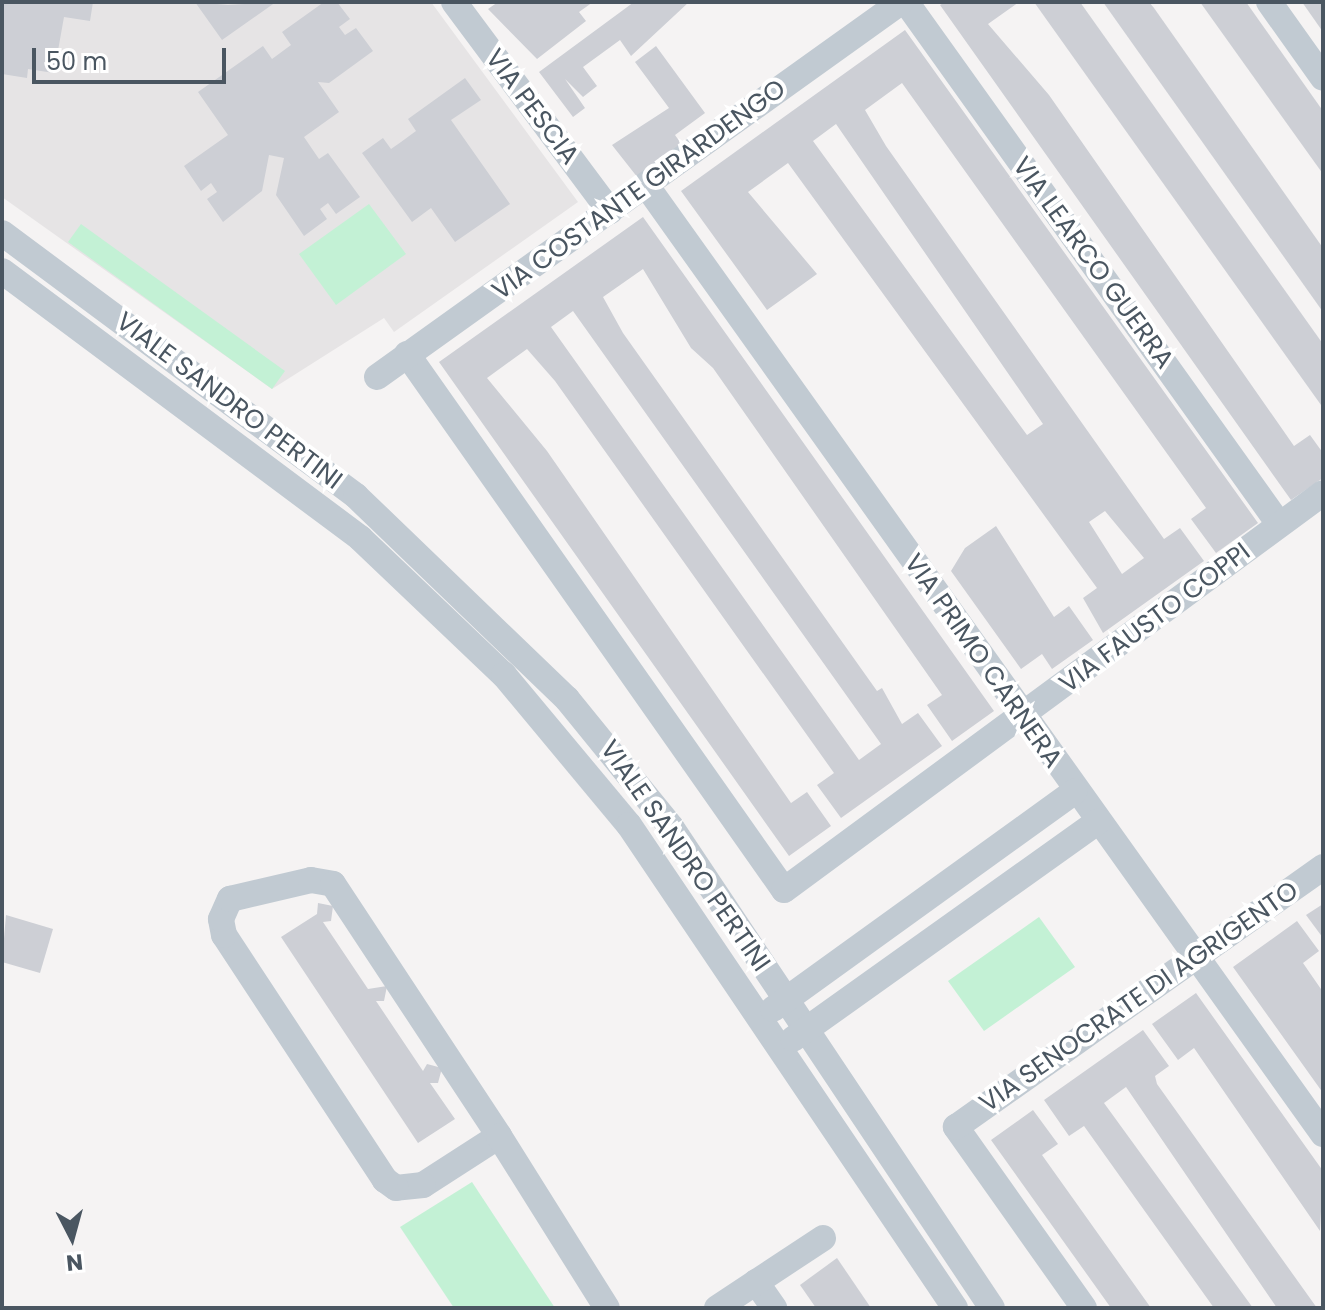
<!DOCTYPE html>
<html>
<head>
<meta charset="utf-8">
<style>
	body { margin:0 }
	#map { position:relative; width:1325px; height:1310px; overflow:hidden; background:#f5f3f3; font-family:Poppins,sans-serif }
	div>[style] { position:absolute }
	.education>* { inset:0; background:#e6e4e5 }
	.green>* { inset:0; background:#c3f1d5 }
	.building>* { inset:0; background:#cdcfd5 }
	.street>* { height:26px; margin:-13px; padding:0 13px; transform-origin:13px; border-radius:13px; background:#c1cad2 }
	span { translate:-50% -50%; white-space:nowrap; text-align:center; line-height:1.15; -webkit-text-stroke:8px #fff; paint-order:stroke }
	.street-label { font-size:26px; color:#4a5661 }
	.frame { position:absolute; inset:0; border:4px solid #4a5661; pointer-events:none }
	.north { position:absolute; left:32px; top:1198px; width:80px; height:80px; -webkit-text-stroke:6px #fff; paint-order:stroke; rotate:174deg; font-size:22px; font-weight:700; line-height:32px; text-align:center; color:#4a5661 }
	.north::after { content:''; display:block; margin:auto; width:28px; height:36px; background:#4a5661; clip-path:polygon(50% 0,100% 100%,50% 72%,0 100%) }
	.scale { position:absolute; left:32px; top:48px; width:194px; height:36px; box-sizing:border-box; border:4px solid #4a5661; border-top:0; padding-left:10px; font-size:24px; line-height:28px; white-space:nowrap; color:#4a5661; -webkit-text-stroke:6px #fff; paint-order:stroke }
</style>
</head>
<body>
<div id="map">
	<div class="education">
		<i style="clip-path:polygon(2px 2px,431px 2px,578px 202px,394px 332px,384px 318px,272px 389px,2px 197px)"></i>
	</div>
	<div class="green">
		<i style="clip-path:polygon(369px 204px,406px 254px,336px 305px,299px 254px)"></i>
		<i style="clip-path:polygon(81px 224px,285px 371px,272px 389px,68px 242px)"></i>
		<i style="clip-path:polygon(1039px 917px,1075px 967px,984px 1031px,948px 981px)"></i>
		<i style="clip-path:polygon(472px 1182px,555px 1308px,454px 1308px,400px 1227px)"></i>
	</div>
	<div class="building">
		<i style="clip-path:polygon(2px 2px,93px 2px,90px 21px,64px 17px,54px 73px,28px 69px,27px 78px,2px 74px)"></i>
		<i style="clip-path:polygon(195px 2px,228px 5px,276px 2px,222px 40px)"></i>
		<i style="clip-path:polygon(324px 2px,337px 2px,350px 19px,339px 27px,345px 35px,356px 28px,373px 51px,329px 83px,318px 82px,339px 112px,304px 137px,319px 159px,328px 153px,360px 197px,336px 214px,328px 203px,320px 209px,327px 219px,304px 236px,276px 195px,284px 158px,269px 155px,262px 191px,223px 222px,207px 199px,217px 192px,211px 183px,201px 191px,184px 166px,228px 135px,198px 92px,263px 46px,272px 59px,291px 45px,282px 32px)"></i>
		<i style="clip-path:polygon(498px 2px,593px 2px,579px 12px,586px 21px,537px 59px,488px 9px)"></i>
		<i style="clip-path:polygon(634px 2px,689px 2px,631px 56px,620px 40px,583px 67px,597px 86px,583px 97px,565px 79px,585px 108px,573px 117px,539px 72px)"></i>
		<i style="clip-path:polygon(945px 2px,1019px 2px,988px 24px,1049px 95px,1294px 446px,1310px 435px,1323px 453px,1323px 478px,1291px 500px,940px 5px)"></i>
		<i style="clip-path:polygon(1034px 2px,1080px 2px,1323px 344px,1321px 405px)"></i>
		<i style="clip-path:polygon(1103px 2px,1149px 2px,1154px 8px,1323px 248px,1323px 312px)"></i>
		<i style="clip-path:polygon(1200px 2px,1246px 2px,1323px 111px,1323px 174px)"></i>
		<i style="clip-path:polygon(1302px 2px,1323px 2px,1323px 32px)"></i>
		<i style="clip-path:polygon(evenodd,905px 30px,1258px 523px,1216px 553px,1191px 519px,1206px 508px,902px 83px,865px 110px,886px 146px,1164px 539px,1180px 528px,1204px 561px,1103px 633px,1083px 598px,1097px 588px,788px 163px,748px 192px,817px 274px,767px 310px,681px 191px,905px 30px,836px 124px,1043px 424px,1027px 435px,813px 141px,836px 124px,905px 30px,1105px 511px,1144px 558px,1122px 574px,1089px 522px,1105px 511px)"></i>
		<i style="clip-path:polygon(656px 46px,705px 113px,675px 135px,682px 145px,638px 178px,612px 145px,669px 108px,635px 62px)"></i>
		<i style="clip-path:polygon(465px 78px,481px 100px,451px 120px,510px 204px,455px 242px,431px 208px,412px 222px,362px 153px,383px 138px,391px 149px,401px 142px,416px 131px,408px 119px)"></i>
		<i style="clip-path:polygon(evenodd,643px 217px,994px 711px,952px 741px,927px 705px,942px 695px,713px 368px,691px 348px,643px 269px,603px 297px,623px 333px,877px 691px,882px 688px,902px 724px,918px 713px,942px 746px,841px 818px,817px 785px,834px 773px,555px 381px,527px 349px,487px 378px,547px 451px,791px 803px,807px 792px,831px 826px,789px 856px,439px 362px,643px 217px,573px 311px,881px 744px,859px 760px,551px 327px,573px 311px)"></i>
		<i style="clip-path:polygon(996px 526px,1054px 617px,1069px 606px,1093px 640px,1052px 669px,1042px 654px,1021px 669px,951px 571px,965px 548px)"></i>
		<i style="clip-path:polygon(318px 903px,333px 906px,331px 921px,323px 922px,368px 989px,387px 986px,384px 1001px,376px 1001px,423px 1071px,427px 1064px,442px 1068px,438px 1083px,430px 1083px,455px 1119px,418px 1143px,281px 937px,317px 914px)"></i>
		<i style="clip-path:polygon(1323px 904px,1323px 938px,1306px 915px)"></i>
		<i style="clip-path:polygon(6px 915px,53px 929px,40px 973px,2px 962px)"></i>
		<i style="clip-path:polygon(1297px 921px,1319px 951px,1303px 963px,1323px 992px,1323px 1093px,1233px 967px)"></i>
		<i style="clip-path:polygon(1196px 993px,1323px 1171px,1320px 1231px,1194px 1048px,1178px 1060px,1152px 1024px)"></i>
		<i style="clip-path:polygon(1143px 1030px,1169px 1066px,1155px 1076px,1157px 1084px,1317px 1308px,1277px 1308px,1126px 1087px,1104px 1103px,1253px 1308px,1214px 1308px,1084px 1126px,1069px 1136px,1044px 1100px)"></i>
		<i style="clip-path:polygon(1033px 1110px,1058px 1144px,1042px 1155px,1151px 1308px,1111px 1308px,991px 1140px)"></i>
		<i style="clip-path:polygon(837px 1258px,871px 1308px,816px 1308px,800px 1285px)"></i>
	</div>
	<div class="street">
		<i style="left:454px;top:2px;width:261px;rotate:53.3deg"></i>
		<i style="left:906px;top:2px;width:642px;rotate:54.45deg"></i>
		<i style="left:1269px;top:2px;width:93px;rotate:54.6deg"></i>
		<i style="left:646px;top:185px;width:1166px;rotate:54.5deg"></i>
		<i style="left:2px;top:233px;width:441px;rotate:36.6deg"></i>
		<i style="left:356px;top:496px;width:293px;rotate:43.9deg"></i>
		<i style="left:567px;top:699px;width:165px;rotate:50.9deg"></i>
		<i style="left:671px;top:827px;width:578px;rotate:56.28deg"></i>
		<i style="left:2px;top:271px;width:447px;rotate:36.7deg"></i>
		<i style="left:360px;top:538px;width:199px;rotate:43.6deg"></i>
		<i style="left:504px;top:675px;width:195px;rotate:50.2deg"></i>
		<i style="left:629px;top:825px;width:583px;rotate:55.98deg"></i>
		<i style="left:407px;top:354px;width:655px;rotate:54.88deg"></i>
		<i style="left:784px;top:890px;width:669px;rotate:-36.37deg"></i>
		<i style="left:377px;top:377px;width:644px;rotate:-35.59deg"></i>
		<i style="left:773px;top:1009px;width:372px;rotate:-35.8deg"></i>
		<i style="left:793px;top:1039px;width:374px;rotate:-35.5deg"></i>
		<i style="left:499px;top:1136px;width:90px;rotate:147.2deg"></i>
		<i style="left:423px;top:1185px;width:27px;rotate:174deg"></i>
		<i style="left:396px;top:1188px;width:14px;rotate:-144deg"></i>
		<i style="left:385px;top:1180px;width:293px;rotate:-123.3deg"></i>
		<i style="left:224px;top:935px;width:16px;rotate:-101deg"></i>
		<i style="left:221px;top:919px;width:22px;rotate:-66deg"></i>
		<i style="left:230px;top:899px;width:83px;rotate:-13.2deg"></i>
		<i style="left:311px;top:880px;width:22px;rotate:10deg"></i>
		<i style="left:333px;top:884px;width:302px;rotate:56.6deg"></i>
		<i style="left:499px;top:1136px;width:203px;rotate:57.9deg"></i>
		<i style="left:756px;top:1282px;width:32px;rotate:55deg"></i>
		<i style="left:717px;top:1308px;width:127px;rotate:-33.4deg"></i>
		<i style="left:1084px;top:1308px;width:222px;rotate:-125.3deg"></i>
		<i style="left:956px;top:1127px;width:450px;rotate:-35.3deg"></i>
	</div>
	<div class="street-label">
		<span style="left:532px;top:107px;rotate:53deg">VIA PESCIA</span>
		<span style="left:639px;top:190px;rotate:-36deg">VIA COSTANTE GIRARDENGO</span>
		<span style="left:1093px;top:263px;rotate:54deg">VIA LEARCO GUERRA</span>
		<span style="left:229px;top:401px;rotate:37deg">VIALE SANDRO PERTINI</span>
		<span style="left:1155px;top:618px;rotate:-37deg">VIA FAUSTO COPPI</span>
		<span style="left:983px;top:661px;rotate:55deg">VIA PRIMO CARNERA</span>
		<span style="left:685px;top:856px;rotate:55deg">VIALE SANDRO PERTINI</span>
		<span style="left:1139px;top:997px;rotate:-35deg">VIA SENOCRATE DI AGRIGENTO</span>
	</div>
	<div class="frame"></div>
	<div class="north">N</div>
	<div class="scale">50 m</div>
</div>
</body>
</html>
